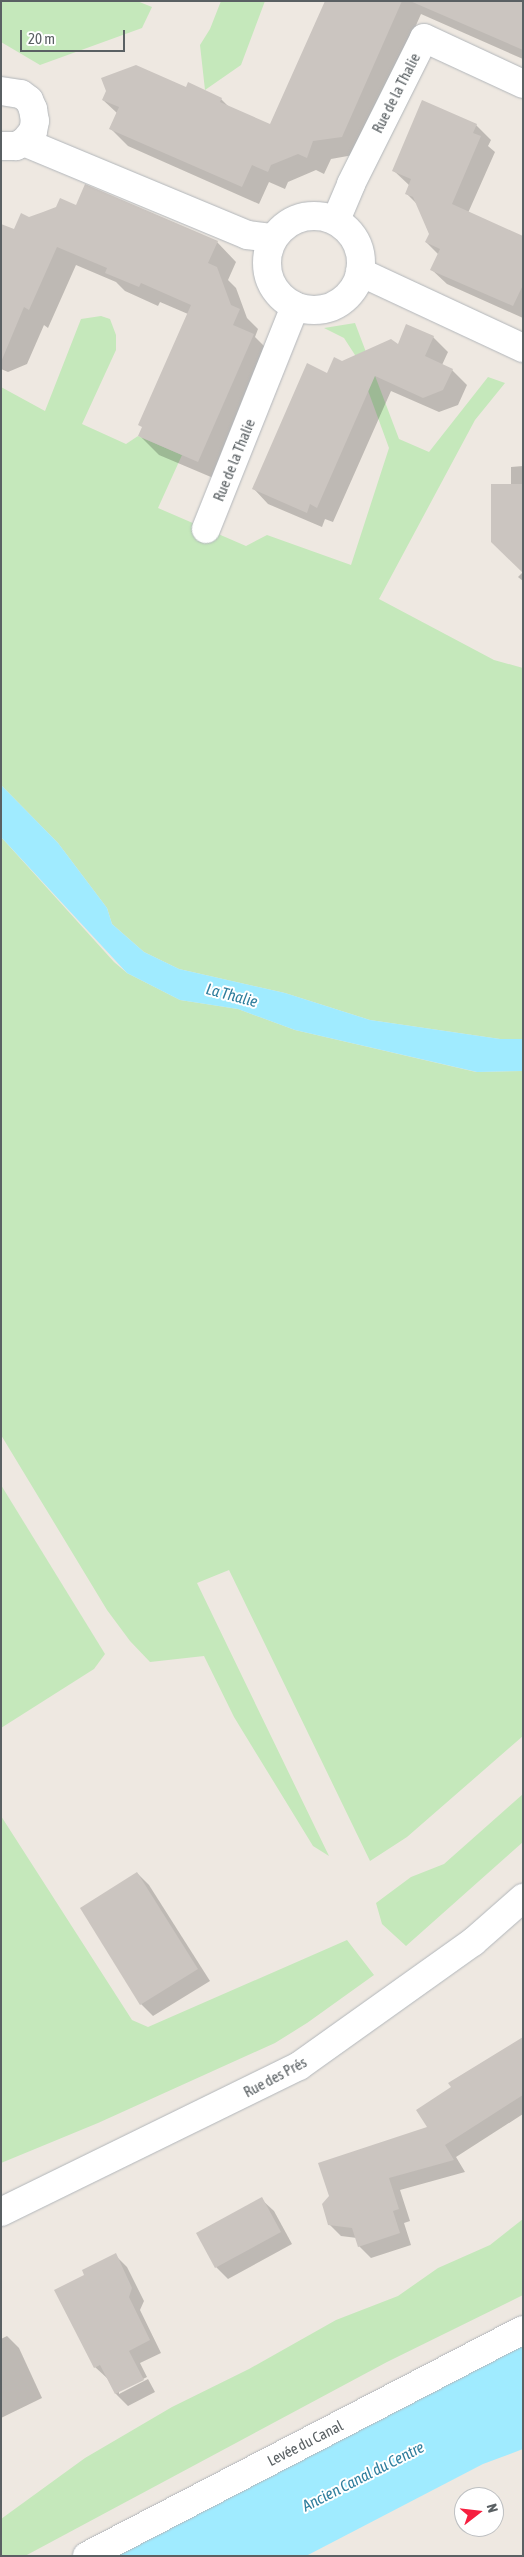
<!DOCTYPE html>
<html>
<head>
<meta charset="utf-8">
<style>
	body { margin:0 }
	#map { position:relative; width:524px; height:2557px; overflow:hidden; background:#eee8e1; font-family:"Asap Condensed",sans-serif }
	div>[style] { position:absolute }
	.green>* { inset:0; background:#c5e8bb }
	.water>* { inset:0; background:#a0ebff }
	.shadow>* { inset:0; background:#0003 }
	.building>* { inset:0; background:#cbc5c0 }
	.roads { filter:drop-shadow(0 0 1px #b2b6ba) drop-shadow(0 0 1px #b2b6ba) }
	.minor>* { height:28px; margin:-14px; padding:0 14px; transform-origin:14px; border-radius:14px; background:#fff }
	.minor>.ring { margin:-14px; padding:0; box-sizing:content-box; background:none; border:28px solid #fff; border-radius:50% }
	span { translate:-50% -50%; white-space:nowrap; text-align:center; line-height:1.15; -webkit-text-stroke:4px #fff; paint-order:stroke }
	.street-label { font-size:15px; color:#5a6063 }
	.water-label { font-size:16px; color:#2f7e9d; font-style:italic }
	.frame { position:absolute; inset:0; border:2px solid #5a6063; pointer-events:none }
	.north { position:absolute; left:454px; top:2487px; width:50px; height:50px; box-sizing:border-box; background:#fff; border:1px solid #bdbfc1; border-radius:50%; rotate:74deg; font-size:14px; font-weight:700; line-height:20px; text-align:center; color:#5a6063 }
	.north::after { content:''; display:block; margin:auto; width:18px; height:22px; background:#f61f3f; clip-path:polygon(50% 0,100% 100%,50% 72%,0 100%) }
	.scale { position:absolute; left:20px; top:30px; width:105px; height:22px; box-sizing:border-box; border:2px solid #5a6063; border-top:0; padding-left:6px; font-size:15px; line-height:18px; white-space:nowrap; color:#5a6063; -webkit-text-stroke:4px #fff; paint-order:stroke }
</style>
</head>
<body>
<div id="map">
	<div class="green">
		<i style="clip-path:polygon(1px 1px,137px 1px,152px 7px,142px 28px,40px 65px,1px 42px)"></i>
		<i style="clip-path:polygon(221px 1px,265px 1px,241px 65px,205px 90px,200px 45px,210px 29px)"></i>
		<i style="clip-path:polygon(101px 316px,110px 319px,116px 335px,116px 350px,82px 424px,126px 444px,138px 436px,182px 455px,158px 508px,246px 546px,267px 535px,351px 565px,389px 448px,355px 355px,344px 338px,324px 328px,355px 323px,399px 439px,429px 452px,488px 377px,505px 383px,475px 420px,379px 599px,494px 660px,523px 668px,523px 1039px,500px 1039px,370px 1020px,285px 993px,179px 969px,144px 952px,112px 924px,107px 908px,58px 843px,1px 785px,1px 387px,45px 411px,81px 319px)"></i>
		<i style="clip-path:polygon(1px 837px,114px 962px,127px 973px,180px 1000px,238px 1009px,295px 1030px,476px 1072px,523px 1071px,523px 1736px,407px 1837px,370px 1861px,229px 1570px,197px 1583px,329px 1856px,313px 1846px,234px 1717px,204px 1656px,150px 1662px,130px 1641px,107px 1610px,1px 1435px)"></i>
		<i style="clip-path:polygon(1px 1485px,105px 1654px,94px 1669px,1px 1728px)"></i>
		<i style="clip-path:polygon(523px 1794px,523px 1842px,406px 1946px,382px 1924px,376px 1903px,411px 1877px,444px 1864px)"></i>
		<i style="clip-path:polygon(1px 1816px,132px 2020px,148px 2027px,347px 1940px,374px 1975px,307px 2023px,275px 2043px,98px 2123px,1px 2163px)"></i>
		<i style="clip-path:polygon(523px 2219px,523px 2295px,387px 2362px,25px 2556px,1px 2556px,1px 2519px,85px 2458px,172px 2407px,249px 2369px,336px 2320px,398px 2296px,438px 2268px,490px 2245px)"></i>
	</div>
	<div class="water">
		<i style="clip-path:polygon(1px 785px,58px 843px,107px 908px,112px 924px,144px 952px,179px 969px,285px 993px,370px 1020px,500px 1039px,523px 1039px,523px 1071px,477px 1072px,295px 1030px,238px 1009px,180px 1000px,127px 973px,1px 837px)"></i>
		<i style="clip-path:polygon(523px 2344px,523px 2449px,483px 2464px,306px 2556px,114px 2556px)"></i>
	</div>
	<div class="shadow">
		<i style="clip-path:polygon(331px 1px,523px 1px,523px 59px,421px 14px,359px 154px,331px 159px,324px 174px,316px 170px,288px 182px,285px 189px,269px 182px,259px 204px,128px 146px,111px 129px,117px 113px,103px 100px,187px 89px,221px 99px,230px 108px,270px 126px)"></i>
		<i style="clip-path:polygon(476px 125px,491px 140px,488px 146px,495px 152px,468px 213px,523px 237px,523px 318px,447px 284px,432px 270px,439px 255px,426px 242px,430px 235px,418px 205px,406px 193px,410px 186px,393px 170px)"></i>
		<i style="clip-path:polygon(76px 207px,217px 242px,236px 262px,228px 280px,236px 288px,247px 318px,258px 329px,255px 337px,272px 354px,218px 480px,159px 455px,140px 436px,188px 314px,160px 302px,158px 306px,125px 291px,116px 282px,76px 265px,48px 328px,44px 325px,27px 364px,8px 372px,1px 369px,1px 225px,15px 231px,29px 218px)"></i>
		<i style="clip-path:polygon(433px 337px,448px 352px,442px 365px,452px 370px,467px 385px,458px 405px,439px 412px,391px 391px,333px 522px,325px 519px,322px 527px,268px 504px,253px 488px,328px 374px,342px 363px)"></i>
		<i style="clip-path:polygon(523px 466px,523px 572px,511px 505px,511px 467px)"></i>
		<i style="clip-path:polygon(523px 572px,523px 581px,518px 577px)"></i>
		<i style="clip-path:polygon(137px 1873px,149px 1885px,210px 1981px,153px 2016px,141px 2004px)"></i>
		<i style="clip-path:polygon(523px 2038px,523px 2114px,456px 2157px,465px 2172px,400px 2190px,410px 2221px,404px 2223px,411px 2245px,371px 2258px,359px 2246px,357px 2238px,341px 2236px,329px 2224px)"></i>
		<i style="clip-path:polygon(261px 2199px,274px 2211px,292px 2244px,228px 2279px,216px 2267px)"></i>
		<i style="clip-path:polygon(115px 2255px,127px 2267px,144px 2301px,140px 2310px,161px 2353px,140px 2363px,147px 2377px,119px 2391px,119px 2394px,148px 2379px,155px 2392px,128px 2406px,116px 2394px,108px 2379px,95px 2367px,86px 2276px)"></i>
		<i style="clip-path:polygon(7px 2336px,19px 2348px,42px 2398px,1px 2418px,1px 2339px)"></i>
	</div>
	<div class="building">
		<i style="clip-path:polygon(325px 1px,402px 1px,342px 137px,313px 141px,307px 158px,298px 154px,271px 165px,268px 172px,252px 165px,242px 187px,109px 129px,119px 107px,102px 100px,106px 91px,101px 78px,136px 65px,186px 87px,188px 82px,222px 98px,220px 102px,270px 124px)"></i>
		<i style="clip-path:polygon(410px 1px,523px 1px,523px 50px)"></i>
		<i style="clip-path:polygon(422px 100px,477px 124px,473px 133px,481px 136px,452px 204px,523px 236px,523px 285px,513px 306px,430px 270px,440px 249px,425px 242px,429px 234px,413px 197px,405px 194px,411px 179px,392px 171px)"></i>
		<i style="clip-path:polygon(85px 184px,218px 241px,208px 263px,217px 267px,231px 305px,240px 309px,233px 325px,254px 334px,198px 462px,138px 436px,142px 427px,138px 425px,191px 305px,141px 283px,139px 287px,105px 273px,107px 268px,57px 247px,29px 310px,24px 307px,1px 362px,1px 224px,14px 229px,21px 213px,29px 217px,43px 212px,56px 207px,60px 198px,76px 205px)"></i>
		<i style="clip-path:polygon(406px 324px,434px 336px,425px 356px,453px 369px,443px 390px,423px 398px,375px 376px,317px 508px,310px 504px,307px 513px,252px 489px,307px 363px,327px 373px,334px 357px,342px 361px,391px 339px,398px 344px)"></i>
		<i style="clip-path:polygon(491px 484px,523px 484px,523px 573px,491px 542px)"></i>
		<i style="clip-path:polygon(137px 1872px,198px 1969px,140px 2005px,80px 1908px)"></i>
		<i style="clip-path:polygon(523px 2037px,523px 2095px,445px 2145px,454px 2160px,389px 2178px,399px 2209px,393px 2211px,400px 2233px,358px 2247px,352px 2228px,328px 2225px,322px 2204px,329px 2196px,318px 2163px,427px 2127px,416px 2110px,451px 2087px,448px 2083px)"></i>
		<i style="clip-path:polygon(262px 2197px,281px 2232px,215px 2268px,196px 2233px)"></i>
		<i style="clip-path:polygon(116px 2253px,132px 2288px,129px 2297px,150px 2340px,129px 2351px,144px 2380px,115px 2394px,100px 2365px,94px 2368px,54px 2290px,84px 2275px,82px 2270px)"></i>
	</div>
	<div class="roads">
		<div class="minor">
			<i style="left:1px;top:91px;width:20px;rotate:9deg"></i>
			<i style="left:21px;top:94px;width:10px;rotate:37deg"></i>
			<i style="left:29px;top:100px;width:10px;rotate:66deg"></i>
			<i style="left:33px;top:109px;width:12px;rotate:81deg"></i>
			<i style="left:35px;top:121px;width:10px;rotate:101deg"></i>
			<i style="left:33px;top:131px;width:14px;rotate:129deg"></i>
			<i style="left:24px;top:142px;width:9px;rotate:153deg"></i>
			<i style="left:16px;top:146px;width:15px;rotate:180deg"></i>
			<i style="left:24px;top:142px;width:242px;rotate:22.6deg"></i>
			<i style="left:247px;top:235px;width:26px;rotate:7deg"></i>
			<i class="ring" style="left:267px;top:216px;width:66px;height:66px"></i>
			<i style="left:336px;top:220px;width:39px;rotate:-67deg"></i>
			<i style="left:351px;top:184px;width:163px;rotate:-63.4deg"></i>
			<i style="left:424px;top:38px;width:109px;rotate:24.9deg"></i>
			<i style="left:360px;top:272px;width:180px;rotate:25deg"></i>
			<i style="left:206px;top:529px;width:240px;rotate:-68.2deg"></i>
			<i style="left:1px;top:2212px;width:332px;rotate:-26.1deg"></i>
			<i style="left:299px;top:2066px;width:214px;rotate:-35.5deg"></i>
			<i style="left:473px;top:1942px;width:67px;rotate:-41.3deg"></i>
			<i style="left:87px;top:2556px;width:491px;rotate:-27.4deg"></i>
		</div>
	</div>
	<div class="street-label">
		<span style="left:396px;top:93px;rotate:-63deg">Rue de la Thalie</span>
		<span style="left:234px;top:460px;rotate:-68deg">Rue de la Thalie</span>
		<span style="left:275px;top:2077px;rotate:-28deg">Rue des Prés</span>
		<span style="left:305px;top:2443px;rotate:-27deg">Levée du Canal</span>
	</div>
	<div class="water-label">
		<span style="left:232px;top:995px;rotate:15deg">La Thalie</span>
		<span style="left:363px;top:2476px;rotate:-27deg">Ancien Canal du Centre</span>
	</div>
	<div class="frame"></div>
	<div class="north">N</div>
	<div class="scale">20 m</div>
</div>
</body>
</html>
